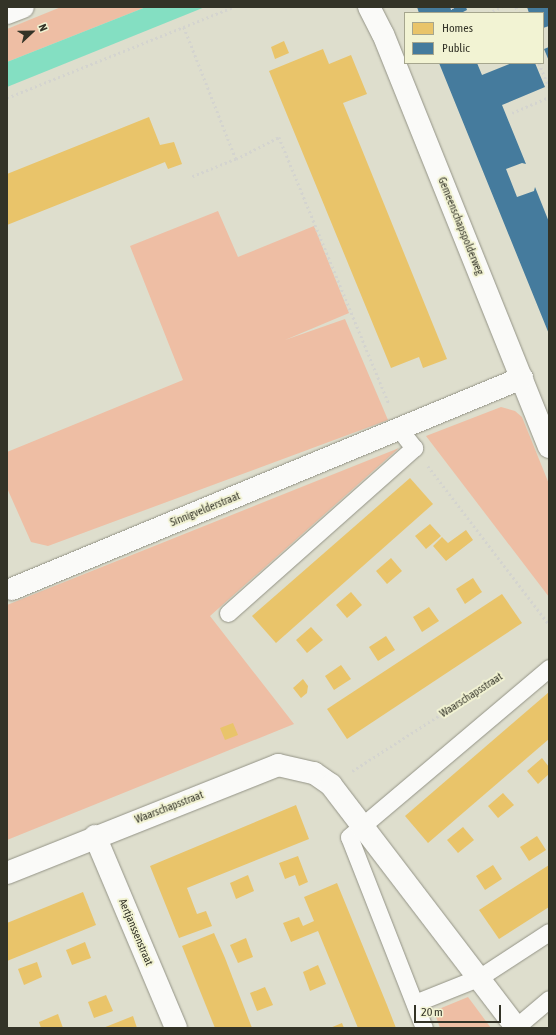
<!DOCTYPE html>
<html>
<head>
<meta charset="utf-8">
<style>
	body { margin:0 }
	#map { position:relative; width:556px; height:1035px; overflow:hidden; background:#dedecd; font-family:"Asap Condensed",sans-serif }
	div>[style] { position:absolute }
	.green>* { inset:0; background:#eebea4 }
	.water>* { inset:0; background:#84dfc2 }
	.homes>* { inset:0; background:#e9c46a }
	.public>* { inset:0; background:#457b9d }
	.path>* { height:2.5px; margin-top:-1.25px; transform-origin:0; background:repeating-linear-gradient(90deg,#d4d4cf 0 2px,transparent 0 5px) }
	.roads { filter:drop-shadow(0 0 1px #939386) drop-shadow(0 0 1px #939386) }
	.pedestrian>* { height:17px; margin:-8.5px; padding:0 8.5px; transform-origin:8.5px; border-radius:8.5px; background:#fafaf8 }
	.minor>* { height:22px; margin:-11px; padding:0 11px; transform-origin:11px; border-radius:11px; background:#fafaf8 }
	.secondary>* { height:22px; margin:-11px; padding:0 11px; transform-origin:11px; border-radius:11px; background:#fafaf8 }
	span { translate:-50% -50%; white-space:nowrap; text-align:center; line-height:1.15; -webkit-text-stroke:4px #f2f3d3; paint-order:stroke }
	.street-label { font-size:11px; color:#333327 }
	.frame { position:absolute; inset:0; border:8px solid #333327; pointer-events:none }
	.legend { position:absolute; left:404px; top:12px; width:140px; height:52px; box-sizing:border-box; background:#f2f3d3; border:1px solid #a6a68e; margin:0; padding:5px 7px; list-style:none; font-size:12px; color:#333327 }
	.legend li { display:flex; align-items:center; gap:8px; height:20px }
	.legend b { width:20px; border:1px solid #a6a68e }
	.north { position:absolute; left:12px; top:12px; width:40px; height:40px; -webkit-text-stroke:3px #f2f3d3; paint-order:stroke; rotate:68deg; font-size:11px; font-weight:700; line-height:16px; text-align:center; color:#333327 }
	.north::after { content:''; display:block; margin:auto; width:14px; height:18px; background:#333327; clip-path:polygon(50% 0,100% 100%,50% 72%,0 100%) }
	.scale { position:absolute; left:414px; top:1005px; width:87px; height:18px; box-sizing:border-box; border:2px solid #333327; border-top:0; padding-left:5px; font-size:12px; line-height:14px; white-space:nowrap; color:#333327; -webkit-text-stroke:3px #f2f3d3; paint-order:stroke }
</style>
</head>
<body>
<div id="map">
	<div class="green">
		<i style="clip-path:polygon(61px 7px,146px 7px,7px 62px,7px 29px)"></i>
		<i style="clip-path:polygon(218px 211px,238px 257px,314px 226px,349px 313px,285px 340px,345px 319px,388px 420px,48px 546px,31px 542px,7px 488px,7px 452px,183px 380px,130px 246px)"></i>
		<i style="clip-path:polygon(501px 407px,515px 411px,522px 417px,549px 484px,549px 597px,426px 436px)"></i>
		<i style="clip-path:polygon(399px 448px,210px 616px,294px 724px,7px 840px,7px 605px)"></i>
		<i style="clip-path:polygon(468px 997px,491px 1028px,440px 1028px,434px 1011px)"></i>
	</div>
	<div class="water">
		<i style="clip-path:polygon(146px 7px,205px 7px,7px 87px,7px 62px)"></i>
	</div>
	<div class="homes">
		<i style="clip-path:polygon(284px 41px,289px 53px,275px 59px,271px 47px)"></i>
		<i style="clip-path:polygon(323px 49px,329px 64px,351px 55px,367px 94px,343px 103px,447px 359px,423px 368px,419px 357px,391px 368px,269px 71px)"></i>
		<i style="clip-path:polygon(149px 117px,160px 145px,174px 142px,182px 164px,168px 169px,165px 162px,7px 225px,7px 174px)"></i>
		<i style="clip-path:polygon(410px 478px,433px 504px,276px 643px,252px 616px)"></i>
		<i style="clip-path:polygon(430px 524px,441px 536px,426px 549px,415px 536px)"></i>
		<i style="clip-path:polygon(466px 530px,473px 540px,446px 561px,433px 546px,442px 537px,448px 543px)"></i>
		<i style="clip-path:polygon(391px 558px,402px 571px,387px 584px,376px 571px)"></i>
		<i style="clip-path:polygon(473px 578px,482px 592px,465px 604px,456px 589px)"></i>
		<i style="clip-path:polygon(351px 592px,362px 605px,347px 618px,336px 605px)"></i>
		<i style="clip-path:polygon(502px 594px,522px 623px,347px 739px,327px 709px)"></i>
		<i style="clip-path:polygon(429px 607px,439px 621px,422px 632px,413px 617px)"></i>
		<i style="clip-path:polygon(311px 627px,323px 640px,307px 653px,296px 640px)"></i>
		<i style="clip-path:polygon(386px 636px,395px 650px,378px 661px,369px 647px)"></i>
		<i style="clip-path:polygon(341px 665px,351px 679px,334px 690px,325px 676px)"></i>
		<i style="clip-path:polygon(303px 679px,308px 686px,307px 693px,301px 698px,293px 688px)"></i>
		<i style="clip-path:polygon(549px 692px,549px 739px,428px 843px,405px 816px)"></i>
		<i style="clip-path:polygon(233px 723px,238px 735px,225px 740px,220px 728px)"></i>
		<i style="clip-path:polygon(542px 758px,549px 767px,549px 774px,538px 784px,527px 771px)"></i>
		<i style="clip-path:polygon(503px 793px,514px 805px,498px 818px,488px 806px)"></i>
		<i style="clip-path:polygon(296px 805px,309px 839px,187px 888px,197px 914px,206px 911px,212px 926px,179px 938px,150px 866px)"></i>
		<i style="clip-path:polygon(463px 827px,474px 840px,458px 853px,447px 840px)"></i>
		<i style="clip-path:polygon(537px 836px,546px 850px,529px 861px,520px 847px)"></i>
		<i style="clip-path:polygon(298px 856px,308px 882px,299px 886px,295px 875px,285px 879px,279px 863px)"></i>
		<i style="clip-path:polygon(493px 865px,502px 879px,485px 890px,476px 876px)"></i>
		<i style="clip-path:polygon(549px 865px,549px 907px,499px 939px,479px 910px)"></i>
		<i style="clip-path:polygon(248px 875px,254px 891px,236px 899px,230px 883px)"></i>
		<i style="clip-path:polygon(337px 883px,387px 1005px,396px 1028px,358px 1028px,318px 931px,291px 942px,283px 923px,299px 917px,303px 926px,314px 921px,304px 897px)"></i>
		<i style="clip-path:polygon(83px 892px,96px 925px,7px 961px,7px 923px)"></i>
		<i style="clip-path:polygon(214px 933px,225px 958px,252px 1028px,215px 1028px,192px 971px,182px 946px)"></i>
		<i style="clip-path:polygon(246px 938px,253px 957px,238px 963px,230px 945px)"></i>
		<i style="clip-path:polygon(85px 942px,91px 958px,72px 965px,66px 950px)"></i>
		<i style="clip-path:polygon(37px 962px,42px 977px,24px 985px,18px 969px)"></i>
		<i style="clip-path:polygon(318px 965px,326px 984px,310px 991px,303px 972px)"></i>
		<i style="clip-path:polygon(265px 987px,273px 1005px,257px 1011px,250px 993px)"></i>
		<i style="clip-path:polygon(106px 995px,113px 1011px,94px 1018px,88px 1002px)"></i>
		<i style="clip-path:polygon(58px 1014px,63px 1028px,41px 1028px,39px 1022px)"></i>
		<i style="clip-path:polygon(133px 1016px,137px 1028px,103px 1028px)"></i>
		<i style="clip-path:polygon(342px 1023px,344px 1028px,330px 1028px)"></i>
	</div>
	<div class="public">
		<i style="clip-path:polygon(417px 7px,466px 7px,467px 10px,461px 13px,419px 13px)"></i>
		<i style="clip-path:polygon(527px 7px,549px 7px,549px 26px,543px 28px,543px 13px,529px 13px)"></i>
		<i style="clip-path:polygon(549px 47px,549px 61px,544px 49px)"></i>
		<i style="clip-path:polygon(439px 63px,477px 63px,482px 75px,512px 63px,535px 63px,545px 87px,502px 105px,526px 164px,522px 163px,506px 169px,517px 197px,534px 191px,535px 187px,549px 222px,549px 334px)"></i>
	</div>
	<div class="path">
		<i style="left:452px;top:7px;width:6px;rotate:72deg"></i>
		<i style="left:516px;top:7px;width:7px;rotate:63deg"></i>
		<i style="left:488px;top:13px;width:15px;rotate:-23deg"></i>
		<i style="left:184px;top:27px;width:142px;rotate:68.5deg"></i>
		<i style="left:236px;top:159px;width:48px;rotate:157.8deg"></i>
		<i style="left:539px;top:63px;width:26px;rotate:67deg"></i>
		<i style="left:7px;top:98px;width:244px;rotate:-21.9deg"></i>
		<i style="left:512px;top:113px;width:40px;rotate:-23.4deg"></i>
		<i style="left:236px;top:159px;width:48px;rotate:-27.1deg"></i>
		<i style="left:279px;top:137px;width:289px;rotate:67.6deg"></i>
		<i style="left:428px;top:466px;width:199px;rotate:52.6deg"></i>
		<i style="left:352px;top:771px;width:173px;rotate:-32.5deg"></i>
	</div>
	<div class="roads">
		<div class="pedestrian">
			<i style="left:228px;top:613px;width:249px;rotate:-41.6deg"></i>
			<i style="left:414px;top:448px;width:24px;rotate:-128deg"></i>
			<i style="left:415px;top:1003px;width:70px;rotate:-21.8deg"></i>
			<i style="left:480px;top:977px;width:82px;rotate:-33.1deg"></i>
			<i style="left:516px;top:1027px;width:43px;rotate:-40.3deg"></i>
			<i style="left:424px;top:1028px;width:205px;rotate:-111.4deg"></i>
			<i style="left:349px;top:837px;width:262px;rotate:-40.2deg"></i>
		</div>
		<div class="minor">
			<i style="left:369px;top:7px;width:30px;rotate:63deg"></i>
			<i style="left:383px;top:34px;width:445px;rotate:68.1deg"></i>
			<i style="left:12px;top:589px;width:552px;rotate:-22.48deg"></i>
			<i style="left:95px;top:836px;width:208px;rotate:67.1deg"></i>
			<i style="left:7px;top:873px;width:292px;rotate:-21.7deg"></i>
			<i style="left:278px;top:765px;width:37px;rotate:13deg"></i>
			<i style="left:314px;top:773px;width:21px;rotate:35deg"></i>
			<i style="left:331px;top:785px;width:306px;rotate:52.6deg"></i>
		</div>
		<div class="secondary">
			<i style="left:7px;top:13px;width:17px;rotate:-21deg"></i>
		</div>
	</div>
	<div class="street-label">
		<span style="left:461px;top:226px;rotate:68deg">Gemeenschapspolderweg</span>
		<span style="left:205px;top:509px;rotate:-22deg">Sinnigvelderstraat</span>
		<span style="left:471px;top:695px;rotate:-33deg">Waarschapsstraat</span>
		<span style="left:169px;top:807px;rotate:-21deg">Waarschapsstraat</span>
		<span style="left:136px;top:932px;rotate:67deg">Aertjanssenstraat</span>
	</div>
	<div class="frame"></div>
	<ul class="legend">
	<li><b style="height:11px;background:#e9c46a"></b>Homes</li>
	<li><b style="height:11px;background:#457b9d"></b>Public</li>
	</ul>
	<div class="north">N</div>
	<div class="scale">20 m</div>
</div>
</body>
</html>
